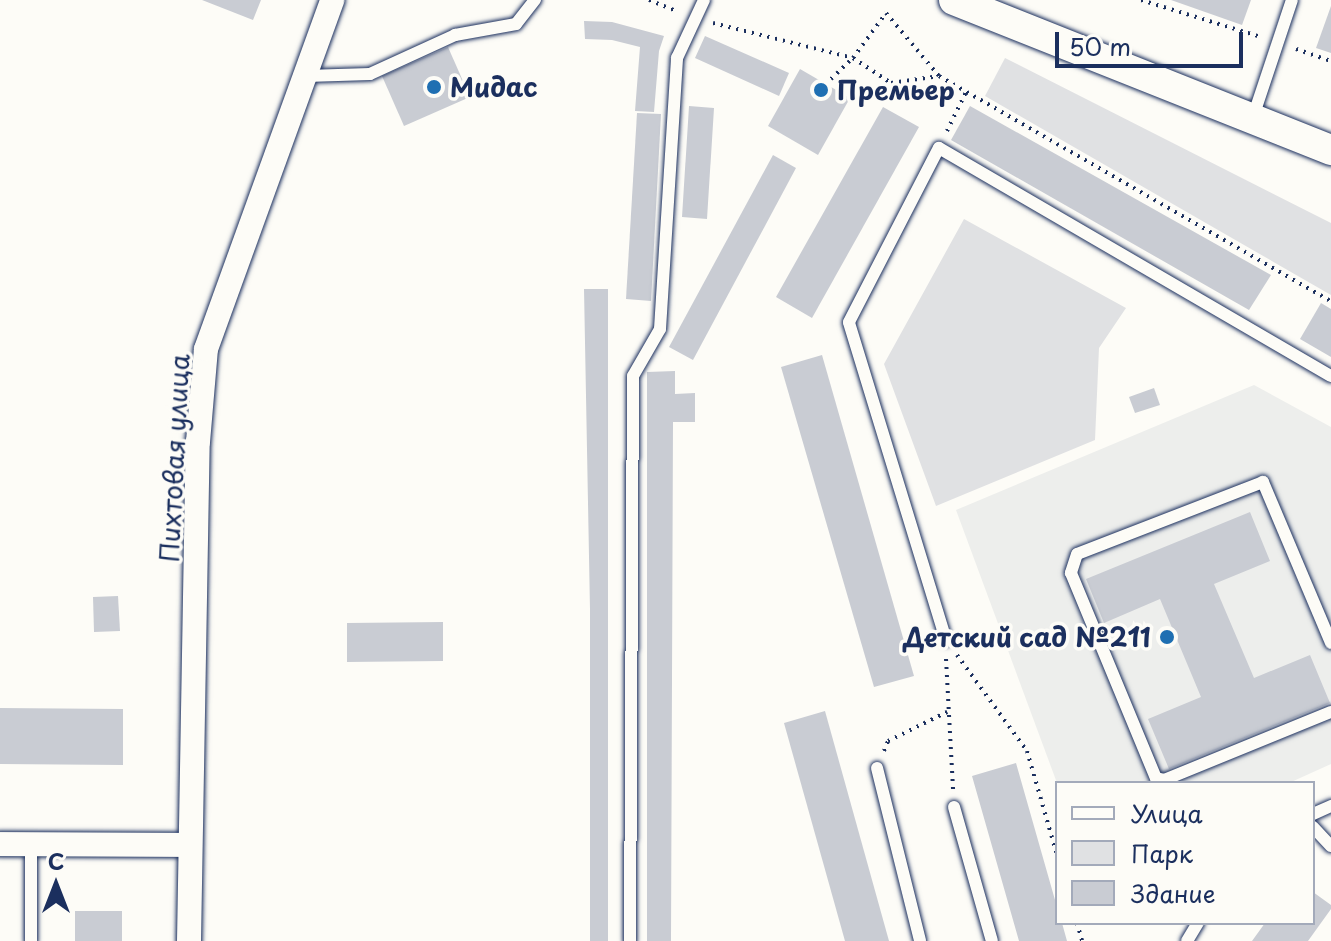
<!DOCTYPE html>
<html>
<head>
<meta charset="utf-8">
<style>
	body { margin:0 }
	#map { position:relative; width:1331px; height:941px; overflow:hidden; background:#fdfcf7; font-family:"Playpen Sans",sans-serif }
	div>[style] { position:absolute }
	.built>* { inset:0; background:#edeeec }
	.green>* { inset:0; background:#e0e1e3 }
	.building>* { inset:0; background:#c9ccd3 }
	.path>* { height:4px; margin-top:-2px; transform-origin:0; background:repeating-linear-gradient(90deg,#1b2f5e 0 2px,transparent 0 8px) }
	.roads { filter:drop-shadow(0 0 2px #1b2f5e) drop-shadow(0 0 2px #1b2f5e) }
	.service>* { height:12px; margin:-6px; padding:0 6px; transform-origin:6px; border-radius:6px; background:#fdfcf7 }
	.minor>* { height:24px; margin:-12px; padding:0 12px; transform-origin:12px; border-radius:12px; background:#fdfcf7 }
	.tertiary>* { height:30px; margin:-15px; padding:0 15px; transform-origin:15px; border-radius:15px; background:#fdfcf7 }
	.dots>* { width:22px; height:22px; translate:-50% -50%; box-sizing:border-box; border:4px solid #fdfcf7; border-radius:50% }
	span { translate:-50% -50%; white-space:nowrap; text-align:center; line-height:1.15; -webkit-text-stroke:7px #fdfcf7; paint-order:stroke }
	.poi-label { font-size:26px; color:#1b2f5e; font-weight:700 }
	.left { translate:0 -50%; text-align:left }
	.right { translate:-100% -50%; text-align:right }
	.street-label { font-size:26px; color:#1b2f5e }
	.legend { position:absolute; left:1055px; top:781px; width:260px; height:144px; box-sizing:border-box; background:#fdfcf7; border:2px solid #a3aaba; margin:0; padding:10px 14px; list-style:none; font-size:24px; color:#1b2f5e }
	.legend li { display:flex; align-items:center; gap:16px; height:40px }
	.legend b { width:40px; border:2px solid #a3aaba }
	.north { position:absolute; left:16px; top:845px; width:80px; height:80px; -webkit-text-stroke:6px #fdfcf7; paint-order:stroke; rotate:0deg; font-size:22px; font-weight:700; line-height:32px; text-align:center; color:#1b2f5e }
	.north::after { content:''; display:block; margin:auto; width:28px; height:36px; background:#1b2f5e; clip-path:polygon(50% 0,100% 100%,50% 72%,0 100%) }
	.scale { position:absolute; left:1055px; top:32px; width:188px; height:36px; box-sizing:border-box; border:4px solid #1b2f5e; border-top:0; padding-left:10px; font-size:24px; line-height:28px; white-space:nowrap; color:#1b2f5e; -webkit-text-stroke:6px #fdfcf7; paint-order:stroke }
</style>
</head>
<body>
<div id="map">
	<div class="built">
		<i style="clip-path:polygon(1254px 385px,1331px 427px,1331px 764px,1289px 783px,1057px 783px,956px 510px)"></i>
	</div>
	<div class="green">
		<i style="clip-path:polygon(1005px 58px,1331px 223px,1331px 295px,985px 96px)"></i>
		<i style="clip-path:polygon(964px 219px,1126px 308px,1099px 348px,1095px 440px,936px 506px,884px 364px)"></i>
	</div>
	<div class="building">
		<i style="clip-path:polygon(202px 0,261px 0,253px 20px)"></i>
		<i style="clip-path:polygon(1171px 0,1251px 0,1242px 25px)"></i>
		<i style="clip-path:polygon(1331px 6px,1331px 53px,1316px 48px)"></i>
		<i style="clip-path:polygon(584px 21px,612px 22px,664px 36px,659px 51px,654px 112px,635px 111px,640px 47px,612px 40px,585px 39px)"></i>
		<i style="clip-path:polygon(705px 36px,789px 73px,779px 96px,695px 58px)"></i>
		<i style="clip-path:polygon(448px 47px,470px 97px,404px 126px,382px 76px)"></i>
		<i style="clip-path:polygon(800px 69px,850px 98px,818px 155px,768px 126px)"></i>
		<i style="clip-path:polygon(689px 106px,714px 108px,707px 219px,682px 217px)"></i>
		<i style="clip-path:polygon(970px 106px,1271px 275px,1249px 310px,951px 140px)"></i>
		<i style="clip-path:polygon(883px 107px,919px 127px,812px 318px,776px 297px)"></i>
		<i style="clip-path:polygon(637px 113px,661px 114px,651px 301px,626px 299px)"></i>
		<i style="clip-path:polygon(773px 155px,796px 168px,693px 360px,669px 347px)"></i>
		<i style="clip-path:polygon(584px 289px,608px 289px,608px 941px,590px 941px,590px 610px)"></i>
		<i style="clip-path:polygon(1321px 303px,1331px 309px,1331px 357px,1300px 339px)"></i>
		<i style="clip-path:polygon(822px 355px,914px 676px,874px 687px,781px 367px)"></i>
		<i style="clip-path:polygon(675px 371px,675px 394px,695px 393px,695px 422px,673px 422px,671px 941px,647px 941px,647px 372px)"></i>
		<i style="clip-path:polygon(1154px 388px,1160px 405px,1135px 413px,1129px 397px)"></i>
		<i style="clip-path:polygon(1250px 512px,1270px 561px,1214px 584px,1254px 678px,1310px 655px,1330px 703px,1169px 769px,1148px 719px,1201px 697px,1160px 599px,1104px 623px,1086px 579px)"></i>
		<i style="clip-path:polygon(118px 596px,120px 631px,94px 632px,93px 597px)"></i>
		<i style="clip-path:polygon(443px 622px,443px 661px,347px 662px,347px 623px)"></i>
		<i style="clip-path:polygon(0 708px,123px 709px,123px 765px,0 764px)"></i>
		<i style="clip-path:polygon(825px 711px,889px 941px,845px 941px,784px 723px)"></i>
		<i style="clip-path:polygon(1016px 763px,1057px 907px,1057px 923px,1062px 923px,1067px 941px,1019px 941px,972px 776px)"></i>
		<i style="clip-path:polygon(1313px 892px,1331px 905px,1331px 909px,1308px 941px,1252px 941px,1265px 923px,1313px 923px)"></i>
		<i style="clip-path:polygon(75px 911px,122px 911px,122px 941px,75px 941px)"></i>
	</div>
	<div class="path">
		<i style="left:649px;top:0;width:31px;rotate:22deg"></i>
		<i style="left:1141px;top:0;width:126px;rotate:17.1deg"></i>
		<i style="left:713px;top:23px;width:144px;rotate:14deg"></i>
		<i style="left:853px;top:58px;width:45px;rotate:33.3deg"></i>
		<i style="left:891px;top:83px;width:49px;rotate:-8.3deg"></i>
		<i style="left:1296px;top:49px;width:37px;rotate:19deg"></i>
		<i style="left:831px;top:79px;width:30px;rotate:-44deg"></i>
		<i style="left:853px;top:58px;width:56px;rotate:-53.7deg"></i>
		<i style="left:886px;top:13px;width:82px;rotate:49.9deg"></i>
		<i style="left:939px;top:76px;width:452px;rotate:29.9deg"></i>
		<i style="left:947px;top:131px;width:43px;rotate:-64deg"></i>
		<i style="left:957px;top:655px;width:119px;rotate:53.9deg"></i>
		<i style="left:1027px;top:751px;width:108px;rotate:73.9deg"></i>
		<i style="left:946px;top:659px;width:131px;rotate:86.9deg"></i>
		<i style="left:884px;top:751px;width:11px;rotate:-68deg"></i>
		<i style="left:888px;top:741px;width:66px;rotate:-26.2deg"></i>
		<i style="left:1077px;top:923px;width:19px;rotate:74deg"></i>
	</div>
	<div class="roads">
		<div class="service">
			<i style="left:306px;top:76px;width:64px;rotate:-1.8deg"></i>
			<i style="left:370px;top:74px;width:94px;rotate:-24.6deg"></i>
			<i style="left:455px;top:35px;width:62px;rotate:-10.2deg"></i>
			<i style="left:516px;top:24px;width:31px;rotate:-52deg"></i>
			<i style="left:1253px;top:117px;width:123px;rotate:-71.6deg"></i>
			<i style="left:946px;top:640px;width:332px;rotate:-107deg"></i>
			<i style="left:849px;top:322px;width:196px;rotate:-62.7deg"></i>
			<i style="left:939px;top:148px;width:453px;rotate:30.2deg"></i>
			<i style="left:1331px;top:643px;width:175px;rotate:-112.9deg"></i>
			<i style="left:1263px;top:482px;width:199px;rotate:158.8deg"></i>
			<i style="left:1077px;top:554px;width:20px;rotate:108deg"></i>
			<i style="left:1071px;top:573px;width:222px;rotate:67.5deg"></i>
			<i style="left:1156px;top:778px;width:8px;rotate:14deg"></i>
			<i style="left:1164px;top:780px;width:180px;rotate:-22.2deg"></i>
			<i style="left:877px;top:768px;width:178px;rotate:76deg"></i>
			<i style="left:954px;top:807px;width:139px;rotate:74.2deg"></i>
			<i style="left:1313px;top:814px;width:20px;rotate:-24deg"></i>
			<i style="left:1313px;top:827px;width:26px;rotate:47deg"></i>
			<i style="left:31px;top:941px;width:97px;rotate:-90deg"></i>
			<i style="left:630px;top:941px;width:565px;rotate:-89.7deg"></i>
			<i style="left:633px;top:376px;width:54px;rotate:-60.1deg"></i>
			<i style="left:660px;top:329px;width:272px;rotate:-86.4deg"></i>
			<i style="left:677px;top:58px;width:64px;rotate:-65deg"></i>
			<i style="left:1187px;top:941px;width:21px;rotate:-59deg"></i>
		</div>
		<div class="minor">
			<i style="left:0;top:844px;width:188px;rotate:0.3deg"></i>
			<i style="left:189px;top:941px;width:499px;rotate:-89deg"></i>
			<i style="left:198px;top:442px;width:93px;rotate:-85.1deg"></i>
			<i style="left:206px;top:349px;width:371px;rotate:-70.1deg"></i>
		</div>
		<div class="tertiary">
			<i style="left:954px;top:0;width:406px;rotate:21.7deg"></i>
		</div>
	</div>
	<div class="dots">
		<i style="left:434px;top:87px;background:#1f6fb2"></i>
		<i style="left:821px;top:90px;background:#1f6fb2"></i>
		<i style="left:1167px;top:637px;background:#1f6fb2"></i>
	</div>
	<div class="poi-label">
		<span class="left" style="left:450px;top:87px">Мидас</span>
		<span class="left" style="left:837px;top:90px">Премьер</span>
		<span class="right" style="left:1151px;top:637px">Детский сад №211</span>
	</div>
	<div class="street-label">
		<span style="left:174px;top:458px;rotate:-87deg">Пихтовая улица</span>
	</div>
	<ul class="legend">
	<li><b style="height:10px;background:#fdfcf7"></b>Улица</li>
	<li><b style="height:22px;background:#e0e1e3"></b>Парк</li>
	<li><b style="height:22px;background:#c9ccd3"></b>Здание</li>
	</ul>
	<div class="north">С</div>
	<div class="scale">50 m</div>
</div>
</body>
</html>
